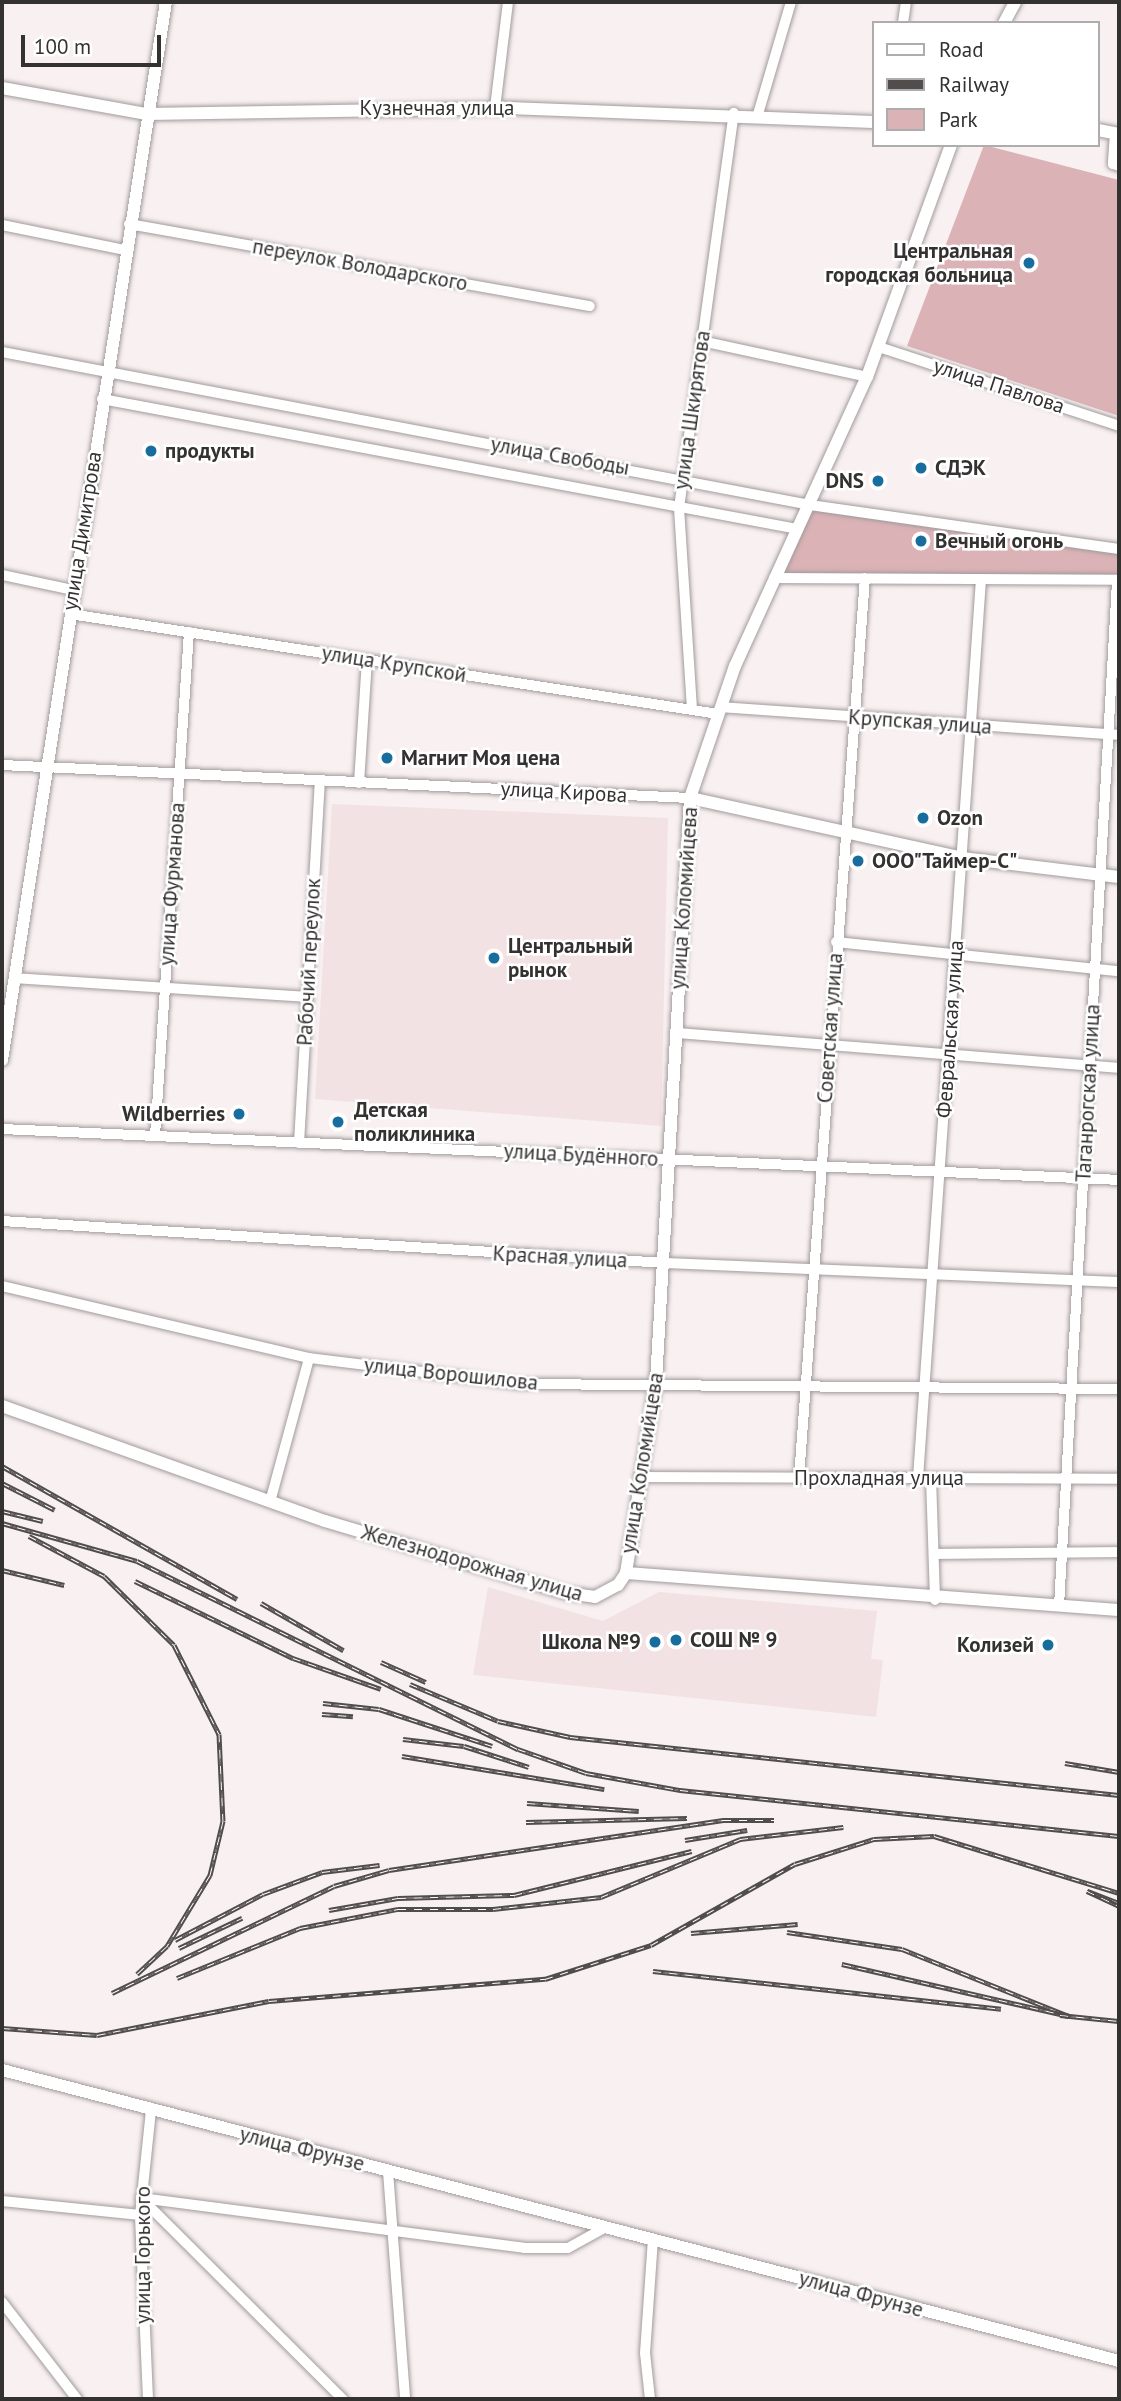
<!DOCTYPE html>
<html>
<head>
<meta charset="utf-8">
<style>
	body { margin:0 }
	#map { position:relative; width:1121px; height:2401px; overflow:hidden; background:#f8f0f1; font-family:"PT Sans",sans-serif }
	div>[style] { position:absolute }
	.built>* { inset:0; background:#f3e2e3 }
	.green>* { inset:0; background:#dbb3b7 }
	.roads { filter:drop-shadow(0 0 2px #a29b9b) drop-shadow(0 0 2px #a29b9b) }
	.minor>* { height:10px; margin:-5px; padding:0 5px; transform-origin:5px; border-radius:5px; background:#fff }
	.major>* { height:12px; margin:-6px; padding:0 6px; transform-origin:6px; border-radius:6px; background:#fff }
	.rail>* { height:5px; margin-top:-2.5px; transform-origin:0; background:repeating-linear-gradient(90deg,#fff 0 8px,#514d4d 0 16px); box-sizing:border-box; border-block:2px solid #514d4d }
	.dots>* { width:19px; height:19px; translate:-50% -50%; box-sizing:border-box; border:4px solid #fff; border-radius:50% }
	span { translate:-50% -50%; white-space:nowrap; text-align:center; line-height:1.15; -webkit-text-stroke:5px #fff; paint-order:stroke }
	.street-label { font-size:21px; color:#343131 }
	.poi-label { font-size:21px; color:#343131; font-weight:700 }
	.right { translate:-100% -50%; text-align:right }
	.left { translate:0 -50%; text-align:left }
	.frame { position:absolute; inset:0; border:4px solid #343131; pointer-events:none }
	.legend { position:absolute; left:872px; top:21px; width:228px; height:126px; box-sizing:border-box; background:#fff; border:2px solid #aeadad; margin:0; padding:9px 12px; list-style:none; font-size:21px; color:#343131 }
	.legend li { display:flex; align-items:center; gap:14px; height:35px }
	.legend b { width:35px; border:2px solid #aeadad }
	.scale { position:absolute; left:21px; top:35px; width:140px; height:32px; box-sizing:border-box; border:4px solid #343131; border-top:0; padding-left:9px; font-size:21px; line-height:24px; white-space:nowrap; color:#343131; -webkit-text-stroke:5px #fff; paint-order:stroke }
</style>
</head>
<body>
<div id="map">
	<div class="built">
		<i style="clip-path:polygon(332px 804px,668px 818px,661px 1126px,315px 1099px)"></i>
		<i style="clip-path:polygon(488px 1587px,603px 1621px,659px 1592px,877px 1611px,871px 1659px,883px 1660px,876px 1717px,473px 1675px)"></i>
	</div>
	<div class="green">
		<i style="clip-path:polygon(984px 145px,1119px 180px,1119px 416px,907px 346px)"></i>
		<i style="clip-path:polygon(810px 505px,1119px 549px,1119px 580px,774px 578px)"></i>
	</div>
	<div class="roads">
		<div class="minor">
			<i style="left:903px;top:23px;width:21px;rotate:-82deg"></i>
			<i style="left:495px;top:108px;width:107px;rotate:-83deg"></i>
			<i style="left:758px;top:114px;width:117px;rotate:-73.6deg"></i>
			<i style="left:1115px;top:133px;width:31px;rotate:94deg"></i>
			<i style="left:1113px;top:164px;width:6px;rotate:18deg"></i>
			<i style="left:129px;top:224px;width:468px;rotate:10.1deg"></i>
			<i style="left:2px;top:225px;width:126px;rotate:11.5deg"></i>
			<i style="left:701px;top:341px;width:170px;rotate:12.2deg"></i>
			<i style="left:879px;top:347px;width:253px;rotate:18.2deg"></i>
			<i style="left:2px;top:352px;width:822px;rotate:10.72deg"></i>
			<i style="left:810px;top:505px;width:312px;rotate:8.1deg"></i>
			<i style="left:102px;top:399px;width:707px;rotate:10.59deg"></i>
			<i style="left:2px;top:575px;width:73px;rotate:11.9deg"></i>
			<i style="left:774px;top:578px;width:345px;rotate:0.3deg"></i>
			<i style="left:70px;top:614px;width:656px;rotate:8.77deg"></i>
			<i style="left:721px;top:707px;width:399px;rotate:4deg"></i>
			<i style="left:692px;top:709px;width:201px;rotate:-93.7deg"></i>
			<i style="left:679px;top:508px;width:399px;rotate:-82.1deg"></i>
			<i style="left:2px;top:765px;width:689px;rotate:2.75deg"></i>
			<i style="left:359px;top:783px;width:123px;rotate:-86.3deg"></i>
			<i style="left:836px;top:942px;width:284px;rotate:5.9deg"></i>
			<i style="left:14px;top:978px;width:294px;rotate:3.7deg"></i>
			<i style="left:676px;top:1033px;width:444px;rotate:4.5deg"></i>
			<i style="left:2px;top:1129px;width:1118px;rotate:2.61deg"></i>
			<i style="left:155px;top:1136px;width:505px;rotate:-86.14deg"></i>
			<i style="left:299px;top:1143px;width:363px;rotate:-86.7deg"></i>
			<i style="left:2px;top:1221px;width:664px;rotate:3.62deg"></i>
			<i style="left:665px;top:1263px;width:454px;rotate:2.4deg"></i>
			<i style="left:2px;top:1286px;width:315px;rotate:13.2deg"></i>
			<i style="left:309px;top:1358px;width:214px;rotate:7deg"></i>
			<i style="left:521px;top:1384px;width:598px;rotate:0.48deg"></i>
			<i style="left:639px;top:1477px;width:480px;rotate:0.2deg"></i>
			<i style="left:799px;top:1478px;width:902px;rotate:-85.81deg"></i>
			<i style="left:918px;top:1478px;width:901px;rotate:-85.99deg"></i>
			<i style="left:931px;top:1478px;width:122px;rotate:88.1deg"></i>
			<i style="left:270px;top:1502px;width:149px;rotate:-74.8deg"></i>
			<i style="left:934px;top:1554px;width:185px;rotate:-0.6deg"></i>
			<i style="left:1059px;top:1606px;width:1028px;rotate:-86.76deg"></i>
			<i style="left:388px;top:2171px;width:229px;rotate:85.7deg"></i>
			<i style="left:141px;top:2198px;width:386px;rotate:7.4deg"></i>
			<i style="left:524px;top:2248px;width:44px"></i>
			<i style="left:568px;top:2248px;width:39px;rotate:-29deg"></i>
			<i style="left:141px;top:2198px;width:285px;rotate:44.9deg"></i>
			<i style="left:2px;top:2201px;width:139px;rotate:5.8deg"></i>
			<i style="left:2px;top:2302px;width:123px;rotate:52.3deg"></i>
			<i style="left:148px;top:2399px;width:184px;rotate:-92.5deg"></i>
			<i style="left:140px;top:2215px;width:106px;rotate:-84deg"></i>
			<i style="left:650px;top:2399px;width:46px;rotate:-96.2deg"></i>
			<i style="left:645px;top:2353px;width:114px;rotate:-86deg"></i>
		</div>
		<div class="major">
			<i style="left:1004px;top:23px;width:24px;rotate:-62deg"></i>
			<i style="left:2px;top:88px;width:146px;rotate:10.2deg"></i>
			<i style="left:146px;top:114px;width:362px;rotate:-0.9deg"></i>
			<i style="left:508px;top:108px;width:366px;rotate:2.2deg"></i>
			<i style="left:1098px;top:130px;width:21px;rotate:11deg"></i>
			<i style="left:690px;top:798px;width:279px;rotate:12.4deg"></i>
			<i style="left:962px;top:858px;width:158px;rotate:6.9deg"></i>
			<i style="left:2px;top:1060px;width:1071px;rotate:-81.19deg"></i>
			<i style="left:2px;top:1406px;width:343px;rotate:19.6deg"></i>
			<i style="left:325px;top:1521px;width:252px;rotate:16.6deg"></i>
			<i style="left:567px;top:1593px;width:28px;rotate:8deg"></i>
			<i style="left:595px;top:1597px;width:26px;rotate:-28deg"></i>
			<i style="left:618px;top:1585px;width:14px;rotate:-56deg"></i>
			<i style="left:626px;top:1573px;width:494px;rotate:4.3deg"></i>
			<i style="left:626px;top:1573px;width:194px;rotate:-81.1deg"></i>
			<i style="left:656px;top:1381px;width:584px;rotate:-86.66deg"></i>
			<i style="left:690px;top:798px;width:139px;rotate:-71.2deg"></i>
			<i style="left:735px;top:666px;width:318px;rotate:-65.5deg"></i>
			<i style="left:867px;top:377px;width:247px;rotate:-70.1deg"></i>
			<i style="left:2px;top:2070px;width:1154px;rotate:14.6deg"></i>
		</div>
	</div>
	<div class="rail">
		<i style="left:2px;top:1466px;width:270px;rotate:29.5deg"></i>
		<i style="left:2px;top:1483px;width:59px;rotate:27deg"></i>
		<i style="left:2px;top:1511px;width:42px;rotate:13.7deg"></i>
		<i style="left:2px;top:1523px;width:140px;rotate:15.7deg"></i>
		<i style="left:137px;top:1561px;width:425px;rotate:26.3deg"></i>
		<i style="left:518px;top:1749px;width:72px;rotate:19.4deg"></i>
		<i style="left:586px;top:1773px;width:96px;rotate:10.3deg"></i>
		<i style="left:680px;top:1790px;width:441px;rotate:6deg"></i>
		<i style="left:29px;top:1536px;width:85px;rotate:28.1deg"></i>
		<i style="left:104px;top:1576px;width:98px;rotate:44.6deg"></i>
		<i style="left:174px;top:1645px;width:100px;rotate:63.2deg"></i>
		<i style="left:219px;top:1734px;width:87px;rotate:87.4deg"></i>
		<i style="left:223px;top:1821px;width:56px;rotate:103.5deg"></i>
		<i style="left:210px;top:1875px;width:83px;rotate:121.2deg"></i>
		<i style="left:167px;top:1946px;width:41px;rotate:137deg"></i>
		<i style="left:2px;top:1570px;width:64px;rotate:13.6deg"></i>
		<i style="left:135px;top:1581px;width:176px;rotate:26deg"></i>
		<i style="left:293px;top:1658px;width:93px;rotate:19.4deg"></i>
		<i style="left:261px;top:1603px;width:95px;rotate:29.8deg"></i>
		<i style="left:381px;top:1662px;width:49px;rotate:24deg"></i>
		<i style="left:410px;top:1684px;width:95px;rotate:22.8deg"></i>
		<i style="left:498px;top:1721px;width:74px;rotate:12.5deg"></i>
		<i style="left:570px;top:1737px;width:552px;rotate:6.03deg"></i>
		<i style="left:323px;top:1703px;width:56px;rotate:6.1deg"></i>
		<i style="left:379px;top:1709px;width:119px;rotate:18.1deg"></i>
		<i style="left:322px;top:1714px;width:31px;rotate:4deg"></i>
		<i style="left:403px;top:1739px;width:61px;rotate:6.5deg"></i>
		<i style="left:464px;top:1746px;width:68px;rotate:17.9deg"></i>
		<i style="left:402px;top:1756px;width:205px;rotate:9.3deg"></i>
		<i style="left:1065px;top:1763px;width:55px;rotate:9.5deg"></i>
		<i style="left:527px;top:1803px;width:112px;rotate:4.1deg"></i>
		<i style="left:526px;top:1822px;width:161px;rotate:-1.4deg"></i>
		<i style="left:685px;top:1840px;width:63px;rotate:-9.2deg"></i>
		<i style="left:1119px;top:1903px;width:34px;rotate:-159deg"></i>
		<i style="left:1087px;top:1891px;width:35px;rotate:25deg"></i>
		<i style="left:329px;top:1910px;width:70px;rotate:-9.9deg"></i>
		<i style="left:398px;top:1898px;width:116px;rotate:-1.5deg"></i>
		<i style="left:514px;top:1895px;width:183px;rotate:-13.9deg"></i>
		<i style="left:787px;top:1932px;width:116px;rotate:8.4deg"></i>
		<i style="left:902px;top:1949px;width:180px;rotate:21.9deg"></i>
		<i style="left:1069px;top:2016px;width:233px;rotate:-167.1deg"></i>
		<i style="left:691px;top:1933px;width:107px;rotate:-4.8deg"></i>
		<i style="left:175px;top:1940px;width:99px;rotate:-27.6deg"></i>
		<i style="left:263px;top:1894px;width:63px;rotate:-20.4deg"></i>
		<i style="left:322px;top:1872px;width:58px;rotate:-6.9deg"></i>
		<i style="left:179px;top:1948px;width:70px;rotate:-25.5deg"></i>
		<i style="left:653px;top:1971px;width:350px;rotate:6.2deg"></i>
		<i style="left:177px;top:1978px;width:133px;rotate:-22.1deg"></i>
		<i style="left:300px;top:1928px;width:100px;rotate:-11deg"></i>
		<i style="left:398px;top:1909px;width:95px"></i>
		<i style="left:493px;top:1909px;width:109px;rotate:-6.3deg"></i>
		<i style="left:601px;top:1897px;width:151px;rotate:-22.6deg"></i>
		<i style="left:740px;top:1839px;width:104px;rotate:-6.6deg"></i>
		<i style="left:112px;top:1993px;width:246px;rotate:-25.7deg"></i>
		<i style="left:334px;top:1886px;width:57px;rotate:-16.2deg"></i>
		<i style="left:389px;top:1870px;width:338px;rotate:-8.5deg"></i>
		<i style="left:723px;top:1820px;width:51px"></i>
		<i style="left:1060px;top:2015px;width:59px;rotate:5.8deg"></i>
		<i style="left:2px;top:2028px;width:95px;rotate:4.2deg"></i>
		<i style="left:97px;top:2035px;width:175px;rotate:-11.2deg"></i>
		<i style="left:269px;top:2001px;width:277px;rotate:-4.6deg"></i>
		<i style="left:545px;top:1979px;width:111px;rotate:-17.8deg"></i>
		<i style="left:651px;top:1945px;width:165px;rotate:-29.4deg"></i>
		<i style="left:795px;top:1864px;width:83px;rotate:-17.6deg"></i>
		<i style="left:874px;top:1839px;width:60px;rotate:-2.9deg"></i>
		<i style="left:934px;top:1836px;width:194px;rotate:17.1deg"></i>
	</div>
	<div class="dots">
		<i style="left:1029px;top:263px;background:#196d9e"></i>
		<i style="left:151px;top:451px;background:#196d9e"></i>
		<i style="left:921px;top:468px;background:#196d9e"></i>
		<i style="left:878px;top:481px;background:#196d9e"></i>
		<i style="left:921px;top:541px;background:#196d9e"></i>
		<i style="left:387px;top:758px;background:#196d9e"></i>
		<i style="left:923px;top:818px;background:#196d9e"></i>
		<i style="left:858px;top:861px;background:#196d9e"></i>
		<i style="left:494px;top:958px;background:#196d9e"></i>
		<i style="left:239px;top:1114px;background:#196d9e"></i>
		<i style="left:338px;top:1122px;background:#196d9e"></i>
		<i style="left:676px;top:1640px;background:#196d9e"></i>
		<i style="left:655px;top:1642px;background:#196d9e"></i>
		<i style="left:1048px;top:1645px;background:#196d9e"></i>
	</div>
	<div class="street-label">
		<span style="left:437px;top:108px">Кузнечная улица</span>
		<span style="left:360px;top:265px;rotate:10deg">переулок Володарского</span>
		<span style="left:999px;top:386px;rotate:18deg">улица Павлова</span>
		<span style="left:692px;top:410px;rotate:-82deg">улица Шкирятова</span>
		<span style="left:560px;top:456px;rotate:10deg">улица Свободы</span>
		<span style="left:82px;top:531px;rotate:-81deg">улица Димитрова</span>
		<span style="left:394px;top:664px;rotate:9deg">улица Крупской</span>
		<span style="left:920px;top:722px;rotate:4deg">Крупская улица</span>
		<span style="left:564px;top:792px;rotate:3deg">улица Кирова</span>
		<span style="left:172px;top:884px;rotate:-86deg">улица Фурманова</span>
		<span style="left:684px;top:898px;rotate:-86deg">улица Коломийцева</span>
		<span style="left:309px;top:962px;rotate:-87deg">Рабочий переулок</span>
		<span style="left:830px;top:1028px;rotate:-86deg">Советская улица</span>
		<span style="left:950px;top:1029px;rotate:-86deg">Февральская улица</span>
		<span style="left:1088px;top:1093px;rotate:-87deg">Таганрогская улица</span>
		<span style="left:581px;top:1155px;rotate:3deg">улица Будённого</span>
		<span style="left:560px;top:1257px;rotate:3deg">Красная улица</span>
		<span style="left:451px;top:1374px;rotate:6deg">улица Ворошилова</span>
		<span style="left:642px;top:1463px;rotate:-81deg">улица Коломийцева</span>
		<span style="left:879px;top:1478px">Прохладная улица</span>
		<span style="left:472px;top:1563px;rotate:16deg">Железнодорожная улица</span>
		<span style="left:302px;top:2149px;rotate:14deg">улица Фрунзе</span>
		<span style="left:143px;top:2255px;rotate:-90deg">улица Горького</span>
		<span style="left:861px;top:2294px;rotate:15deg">улица Фрунзе</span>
	</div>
	<div class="poi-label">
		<span class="right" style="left:1013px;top:263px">Центральная<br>городская больница</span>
		<span class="left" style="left:165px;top:451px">продукты</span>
		<span class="left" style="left:935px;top:468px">СДЭК</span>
		<span class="right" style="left:864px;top:481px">DNS</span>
		<span class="left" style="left:935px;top:541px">Вечный огонь</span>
		<span class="left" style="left:401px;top:758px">Магнит Моя цена</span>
		<span class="left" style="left:937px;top:818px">Ozon</span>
		<span class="left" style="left:872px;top:861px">ООО"Таймер-С"</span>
		<span class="left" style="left:508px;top:958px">Центральный<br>рынок</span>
		<span class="left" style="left:354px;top:1122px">Детская<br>поликлиника</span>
		<span class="right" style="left:225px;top:1114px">Wildberries</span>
		<span class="left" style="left:690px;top:1640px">СОШ № 9</span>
		<span class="right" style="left:641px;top:1642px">Школа №9</span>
		<span class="right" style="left:1034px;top:1645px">Колизей</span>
	</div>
	<div class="frame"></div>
	<ul class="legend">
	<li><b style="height:9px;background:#fff"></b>Road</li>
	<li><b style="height:9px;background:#514d4d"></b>Railway</li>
	<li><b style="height:19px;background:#dbb3b7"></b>Park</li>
	</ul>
	<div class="scale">100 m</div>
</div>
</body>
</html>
